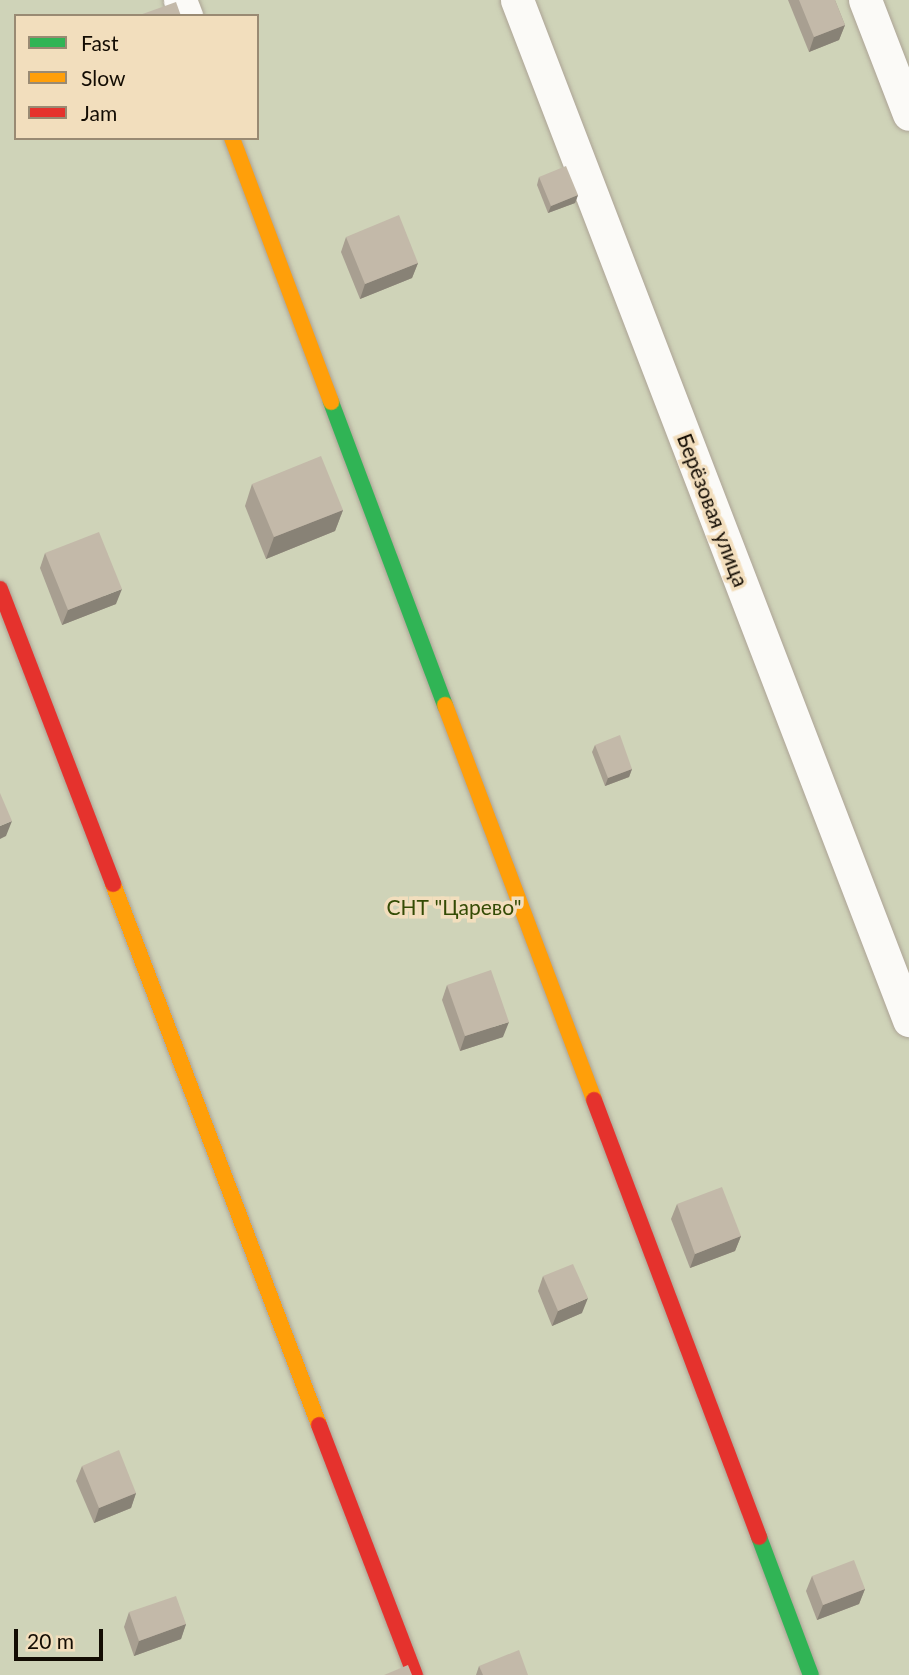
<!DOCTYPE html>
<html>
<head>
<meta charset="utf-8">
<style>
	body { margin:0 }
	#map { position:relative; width:909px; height:1675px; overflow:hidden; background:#e6dbc9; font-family:Lato,sans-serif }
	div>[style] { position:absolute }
	.green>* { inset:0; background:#cfd3b8 }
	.roads { filter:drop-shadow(0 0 2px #aca395) drop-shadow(0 0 2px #aca395) }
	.street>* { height:33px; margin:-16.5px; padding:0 16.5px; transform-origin:16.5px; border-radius:16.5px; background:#fbfaf7 }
	.fast>* { height:16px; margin:-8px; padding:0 8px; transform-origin:8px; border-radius:8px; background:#30b455 }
	.slow>* { height:16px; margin:-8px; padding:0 8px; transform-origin:8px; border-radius:8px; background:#ff9f0a }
	.jam>* { height:16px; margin:-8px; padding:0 8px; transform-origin:8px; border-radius:8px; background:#e5322d }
	.wall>* { inset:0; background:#a89f91 }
	.shaded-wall>* { inset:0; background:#888276 }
	.building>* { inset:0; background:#c3b9a9 }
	span { translate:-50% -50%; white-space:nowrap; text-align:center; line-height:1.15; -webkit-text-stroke:7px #f2debd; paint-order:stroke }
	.street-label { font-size:21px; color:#130c03 }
	.park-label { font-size:21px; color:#344b04 }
	.legend { position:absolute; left:14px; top:14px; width:245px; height:126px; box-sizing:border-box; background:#f2debd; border:2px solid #998a73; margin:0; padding:9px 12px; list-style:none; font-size:21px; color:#130c03 }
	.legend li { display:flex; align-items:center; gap:14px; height:35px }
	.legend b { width:35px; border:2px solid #998a73 }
	.scale { position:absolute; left:14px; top:1629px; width:89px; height:32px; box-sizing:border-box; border:4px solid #130c03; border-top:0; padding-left:9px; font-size:21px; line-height:24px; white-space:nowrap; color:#130c03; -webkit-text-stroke:5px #f2debd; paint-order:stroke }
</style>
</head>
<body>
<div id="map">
	<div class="green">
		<i style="clip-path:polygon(evenodd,0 0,909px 0,909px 1675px,0 1675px,0 0,16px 16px,257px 16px,257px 138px,16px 138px,16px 16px)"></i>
	</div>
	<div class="roads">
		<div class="street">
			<i style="left:180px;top:0;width:17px;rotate:69deg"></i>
			<i style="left:517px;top:0;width:1093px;rotate:68.98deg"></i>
			<i style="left:865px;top:0;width:122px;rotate:68.9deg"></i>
		</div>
		<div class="fast">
			<i style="left:331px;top:402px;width:324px;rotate:69.4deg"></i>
			<i style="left:759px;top:1537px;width:147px;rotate:69.4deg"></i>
		</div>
		<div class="slow">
			<i style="left:232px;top:138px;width:282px;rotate:69.4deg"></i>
			<i style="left:445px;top:705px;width:422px;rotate:69.3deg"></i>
			<i style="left:113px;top:884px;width:579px;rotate:69.15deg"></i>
		</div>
		<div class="jam">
			<i style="left:0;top:589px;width:316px;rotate:69deg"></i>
			<i style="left:594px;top:1100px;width:467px;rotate:69.3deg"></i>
			<i style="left:319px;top:1425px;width:268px;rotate:69deg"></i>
		</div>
	</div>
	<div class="wall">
		<i style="clip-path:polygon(788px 0,835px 0,845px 25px,839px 40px,809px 52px)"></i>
		<i style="clip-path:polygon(539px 177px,578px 195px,575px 203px,548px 213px,537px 185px)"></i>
		<i style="clip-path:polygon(346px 237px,418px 263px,412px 278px,360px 299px,341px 252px)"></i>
		<i style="clip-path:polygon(252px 484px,343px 510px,335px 531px,266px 559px,245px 506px)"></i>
		<i style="clip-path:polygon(45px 553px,116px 604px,62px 625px,40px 568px)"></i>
		<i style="clip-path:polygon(595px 745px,632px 769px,629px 777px,605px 786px,592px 752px)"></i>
		<i style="clip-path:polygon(447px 985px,503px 1037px,460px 1051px,442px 1000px)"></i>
		<i style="clip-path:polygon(677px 1204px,741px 1236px,735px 1251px,690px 1268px,671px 1219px)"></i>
		<i style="clip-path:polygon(543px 1276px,582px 1313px,552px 1326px,538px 1291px)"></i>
		<i style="clip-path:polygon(82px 1466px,136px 1493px,131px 1508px,94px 1523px,76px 1481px)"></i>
		<i style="clip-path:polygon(812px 1576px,865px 1589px,859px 1604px,817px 1620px,806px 1591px)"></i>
		<i style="clip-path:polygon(129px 1612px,186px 1624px,181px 1639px,134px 1656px,124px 1627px)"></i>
		<i style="clip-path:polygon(479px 1666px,528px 1675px,476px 1675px)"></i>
	</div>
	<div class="shaded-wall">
		<i style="clip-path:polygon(845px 25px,839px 40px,809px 52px,814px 37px)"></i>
		<i style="clip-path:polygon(578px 195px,575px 203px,548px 213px,551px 206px)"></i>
		<i style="clip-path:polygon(418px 263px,412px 278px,360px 299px,365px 284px)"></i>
		<i style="clip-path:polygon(343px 510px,335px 531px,266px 559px,274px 537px)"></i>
		<i style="clip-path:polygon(122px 589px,116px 604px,62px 625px,68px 610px)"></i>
		<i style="clip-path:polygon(632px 769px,629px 777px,605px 786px,608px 778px)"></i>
		<i style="clip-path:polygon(12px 821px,6px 836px,0 839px,0 826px)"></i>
		<i style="clip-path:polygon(509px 1022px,503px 1037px,460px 1051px,465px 1036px)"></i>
		<i style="clip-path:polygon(741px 1236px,735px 1251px,690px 1268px,695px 1254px)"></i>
		<i style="clip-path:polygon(588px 1298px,582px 1313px,552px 1326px,558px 1311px)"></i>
		<i style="clip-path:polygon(136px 1493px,131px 1508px,94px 1523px,99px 1508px)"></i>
		<i style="clip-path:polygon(865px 1589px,859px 1604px,817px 1620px,823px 1605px)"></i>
		<i style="clip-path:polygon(186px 1624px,181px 1639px,134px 1656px,139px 1641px)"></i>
	</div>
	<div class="building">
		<i style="clip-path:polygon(799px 0,835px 0,845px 25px,814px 37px)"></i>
		<i style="clip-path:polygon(176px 2px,181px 16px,137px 16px)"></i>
		<i style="clip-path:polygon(566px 166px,578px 195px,551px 206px,539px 177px)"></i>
		<i style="clip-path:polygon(399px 215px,418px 263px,365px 284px,346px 237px)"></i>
		<i style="clip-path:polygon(321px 456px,343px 510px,274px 537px,252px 484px)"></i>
		<i style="clip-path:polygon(99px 532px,122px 589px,68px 610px,45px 553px)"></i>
		<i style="clip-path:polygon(620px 735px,632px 769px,608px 778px,595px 745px)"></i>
		<i style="clip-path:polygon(0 793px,12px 821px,0 826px)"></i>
		<i style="clip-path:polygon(491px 970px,509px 1022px,465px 1036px,447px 985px)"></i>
		<i style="clip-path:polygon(722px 1187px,741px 1236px,695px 1254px,677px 1204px)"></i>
		<i style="clip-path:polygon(573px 1264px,588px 1298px,558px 1311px,543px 1276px)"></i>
		<i style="clip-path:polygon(119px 1450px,136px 1493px,99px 1508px,82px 1466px)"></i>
		<i style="clip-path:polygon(854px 1560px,865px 1589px,823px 1605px,812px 1576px)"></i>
		<i style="clip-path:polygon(176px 1596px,186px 1624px,139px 1641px,129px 1612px)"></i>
		<i style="clip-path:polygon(519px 1650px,528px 1675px,483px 1675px,479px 1666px)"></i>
		<i style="clip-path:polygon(408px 1665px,412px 1675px,384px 1675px)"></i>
	</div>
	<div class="street-label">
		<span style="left:713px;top:510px;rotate:69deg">Берёзовая улица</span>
	</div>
	<div class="park-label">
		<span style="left:454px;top:907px">СНТ "Царево"</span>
	</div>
	<ul class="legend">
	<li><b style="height:9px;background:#30b455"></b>Fast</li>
	<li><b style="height:9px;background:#ff9f0a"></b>Slow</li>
	<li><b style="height:9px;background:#e5322d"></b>Jam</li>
	</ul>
	<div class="scale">20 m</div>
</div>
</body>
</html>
